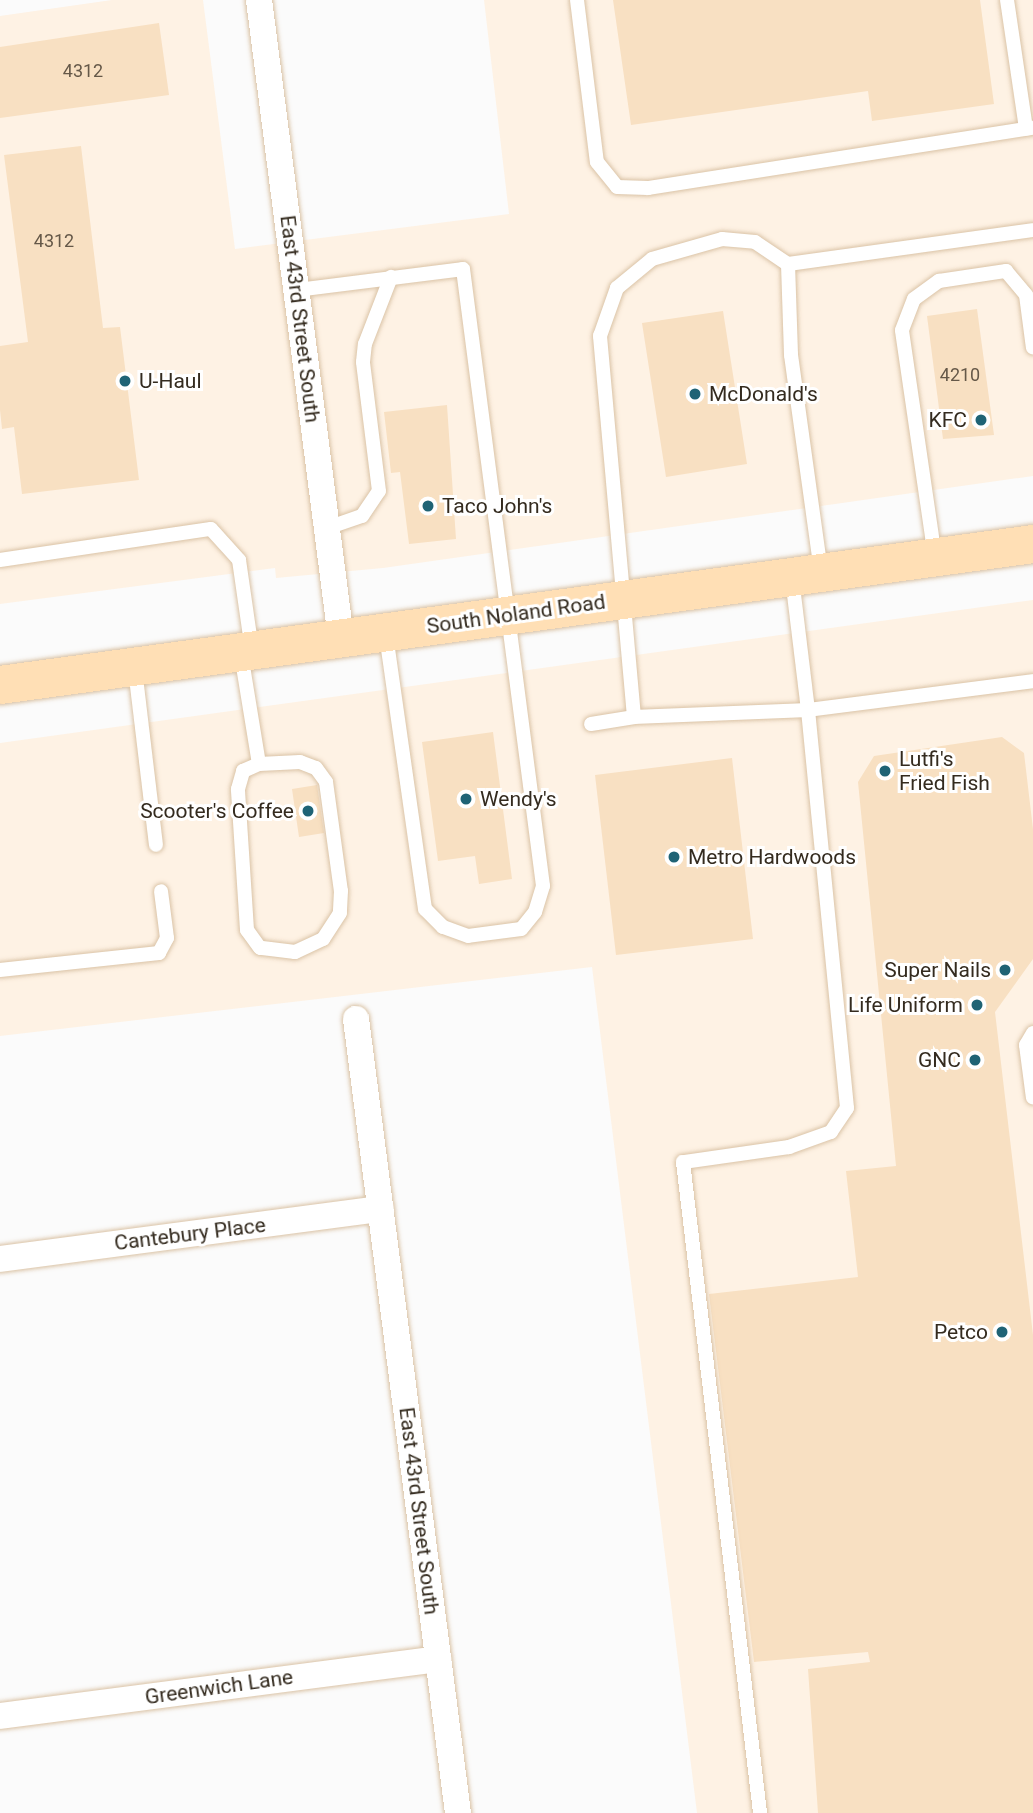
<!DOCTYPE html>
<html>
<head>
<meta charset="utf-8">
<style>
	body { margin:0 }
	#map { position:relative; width:1033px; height:1813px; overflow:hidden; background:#fbfbfb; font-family:Roboto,sans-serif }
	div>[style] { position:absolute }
	.built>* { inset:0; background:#fef2e4 }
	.building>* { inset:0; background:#f8e0c2 }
	.roads { filter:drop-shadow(0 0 2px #dac3a6) drop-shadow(0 0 2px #dac3a6) }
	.lane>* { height:14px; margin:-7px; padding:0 7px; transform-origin:7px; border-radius:7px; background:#fff }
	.street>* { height:26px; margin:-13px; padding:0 13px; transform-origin:13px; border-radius:13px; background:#fff }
	.primary>* { height:38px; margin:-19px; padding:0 19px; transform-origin:19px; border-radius:19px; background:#ffdfb5 }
	.dots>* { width:19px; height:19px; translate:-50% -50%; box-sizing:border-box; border:4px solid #fff; border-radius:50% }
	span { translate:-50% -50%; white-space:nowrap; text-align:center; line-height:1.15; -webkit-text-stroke:6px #fff; paint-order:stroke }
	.number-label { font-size:18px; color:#655848 }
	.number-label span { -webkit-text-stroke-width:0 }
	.street-label { font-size:21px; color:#342b1f }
	.poi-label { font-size:21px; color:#342b1f }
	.left { translate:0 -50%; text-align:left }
	.right { translate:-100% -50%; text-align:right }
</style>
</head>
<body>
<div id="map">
	<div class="built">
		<i style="clip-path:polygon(112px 0,203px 0,235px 249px,509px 214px,484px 0,1033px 0,1033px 476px,383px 568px,276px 578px,275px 568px,0 604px,0 16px)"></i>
		<i style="clip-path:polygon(1033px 600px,1033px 1813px,697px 1813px,592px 967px,0 1036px,0 743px)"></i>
	</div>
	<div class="building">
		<i style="clip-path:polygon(613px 0,980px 0,994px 104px,872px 121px,868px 91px,631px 125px)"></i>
		<i style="clip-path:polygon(159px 23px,169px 95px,0 118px,0 47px)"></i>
		<i style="clip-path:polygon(81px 146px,103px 328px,120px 327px,139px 480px,22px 494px,14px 427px,2px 429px,0 410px,0 346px,28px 342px,4px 155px)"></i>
		<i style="clip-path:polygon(977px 309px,994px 435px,943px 439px,927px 316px)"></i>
		<i style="clip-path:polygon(723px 311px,747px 464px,666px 477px,642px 323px)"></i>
		<i style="clip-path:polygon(447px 405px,456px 539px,409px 544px,400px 472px,391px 473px,384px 412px)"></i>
		<i style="clip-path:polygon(493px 732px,512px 879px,479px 884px,475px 856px,438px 861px,422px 742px)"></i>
		<i style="clip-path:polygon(1002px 737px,1024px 753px,1033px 829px,1033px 959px,995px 1012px,1033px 1335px,1033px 1813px,818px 1813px,808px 1669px,870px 1662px,868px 1652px,754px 1662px,709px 1294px,858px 1277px,846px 1171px,896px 1166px,858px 782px,874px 756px)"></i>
		<i style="clip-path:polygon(732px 758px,753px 939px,616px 955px,595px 775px)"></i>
		<i style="clip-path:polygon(317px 785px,324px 833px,299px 837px,292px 789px)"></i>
	</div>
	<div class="roads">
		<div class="lane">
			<i style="left:577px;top:0;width:163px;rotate:83deg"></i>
			<i style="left:597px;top:162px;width:32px;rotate:51deg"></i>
			<i style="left:617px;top:187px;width:31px;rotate:2deg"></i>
			<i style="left:648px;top:188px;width:390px;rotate:-8.9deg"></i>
			<i style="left:1007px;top:0;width:130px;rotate:81.6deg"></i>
			<i style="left:788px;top:264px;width:247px;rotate:-7.9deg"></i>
			<i style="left:297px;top:290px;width:167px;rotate:-7.2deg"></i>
			<i style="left:463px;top:269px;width:622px;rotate:82.61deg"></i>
			<i style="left:543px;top:886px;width:27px;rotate:107deg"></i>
			<i style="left:535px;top:912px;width:22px;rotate:129deg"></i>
			<i style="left:521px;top:929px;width:53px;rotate:172.5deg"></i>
			<i style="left:468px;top:936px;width:27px;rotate:-160deg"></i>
			<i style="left:443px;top:927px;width:25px;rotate:-135deg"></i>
			<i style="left:425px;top:909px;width:278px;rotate:-98.1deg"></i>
			<i style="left:327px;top:528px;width:37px;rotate:-19deg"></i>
			<i style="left:362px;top:516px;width:30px;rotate:-56deg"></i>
			<i style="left:379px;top:491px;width:130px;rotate:-97.1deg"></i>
			<i style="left:363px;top:362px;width:18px;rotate:-84deg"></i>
			<i style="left:365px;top:344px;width:72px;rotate:-68.8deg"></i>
			<i style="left:935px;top:557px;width:229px;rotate:-98.3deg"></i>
			<i style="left:902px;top:330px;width:33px;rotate:-69deg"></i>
			<i style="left:914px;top:299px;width:31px;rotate:-36deg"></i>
			<i style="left:939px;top:281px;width:68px;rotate:-8.5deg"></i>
			<i style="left:1006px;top:271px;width:31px;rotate:50deg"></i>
			<i style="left:1026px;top:295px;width:53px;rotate:82.5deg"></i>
			<i style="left:0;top:560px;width:213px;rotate:-8.4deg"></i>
			<i style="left:211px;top:529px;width:42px;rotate:47.9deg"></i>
			<i style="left:239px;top:560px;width:91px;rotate:81.8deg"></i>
			<i style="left:792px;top:578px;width:133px;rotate:83.1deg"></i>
			<i style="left:808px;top:710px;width:227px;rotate:-7.3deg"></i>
			<i style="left:241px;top:654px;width:111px;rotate:80.7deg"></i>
			<i style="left:135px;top:669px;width:177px;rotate:83.2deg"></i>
			<i style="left:634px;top:717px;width:383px;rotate:-95.1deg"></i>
			<i style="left:600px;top:336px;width:51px;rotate:-70.5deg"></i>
			<i style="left:617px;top:288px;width:45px;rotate:-39.6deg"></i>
			<i style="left:652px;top:259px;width:73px;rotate:-15.9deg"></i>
			<i style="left:722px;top:239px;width:33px;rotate:5deg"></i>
			<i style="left:755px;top:242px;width:40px;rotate:34deg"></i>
			<i style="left:788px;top:264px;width:91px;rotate:88.1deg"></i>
			<i style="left:791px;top:355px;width:218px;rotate:82.1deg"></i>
			<i style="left:591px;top:724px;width:44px;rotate:-9.2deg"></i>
			<i style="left:634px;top:717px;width:174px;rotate:-2.3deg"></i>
			<i style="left:808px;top:710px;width:400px;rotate:84.4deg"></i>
			<i style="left:847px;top:1108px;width:29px;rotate:124deg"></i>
			<i style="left:831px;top:1132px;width:45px;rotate:160.3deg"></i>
			<i style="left:789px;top:1147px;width:107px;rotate:171.9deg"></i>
			<i style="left:683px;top:1162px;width:656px;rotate:83.25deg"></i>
			<i style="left:300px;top:762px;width:17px;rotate:21deg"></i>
			<i style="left:316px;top:768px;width:17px;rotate:54deg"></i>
			<i style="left:326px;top:782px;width:110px;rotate:82.2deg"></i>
			<i style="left:341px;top:891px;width:22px;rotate:93deg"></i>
			<i style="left:340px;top:913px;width:31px;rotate:123deg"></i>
			<i style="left:323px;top:939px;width:31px;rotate:155deg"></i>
			<i style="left:295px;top:952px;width:35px;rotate:-173deg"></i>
			<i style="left:260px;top:948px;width:22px;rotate:-126deg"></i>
			<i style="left:247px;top:930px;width:141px;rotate:-93.7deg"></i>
			<i style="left:238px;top:789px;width:19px;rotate:-74deg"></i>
			<i style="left:243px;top:771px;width:17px;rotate:-24deg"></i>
			<i style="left:259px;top:764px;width:41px;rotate:-2.8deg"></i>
			<i style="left:0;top:970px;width:160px;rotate:-6.1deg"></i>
			<i style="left:159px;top:953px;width:17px;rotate:-62deg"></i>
			<i style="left:167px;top:938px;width:47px;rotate:-97.3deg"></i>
			<i style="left:1033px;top:1033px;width:14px;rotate:120deg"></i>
			<i style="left:1026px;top:1045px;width:53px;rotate:82.5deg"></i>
		</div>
		<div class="street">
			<i style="left:259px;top:0;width:643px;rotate:82.68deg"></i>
			<i style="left:356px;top:1019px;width:801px;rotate:82.68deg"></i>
			<i style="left:0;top:1259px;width:384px;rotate:-7.5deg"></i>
			<i style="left:0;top:1716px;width:442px;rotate:-7.4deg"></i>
		</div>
		<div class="primary">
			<i style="left:0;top:685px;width:1043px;rotate:-7.77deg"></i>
		</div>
	</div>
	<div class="dots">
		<i style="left:125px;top:381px;background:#1f6375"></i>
		<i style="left:695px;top:394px;background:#1f6375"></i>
		<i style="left:981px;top:420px;background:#1f6375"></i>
		<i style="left:428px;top:506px;background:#1f6375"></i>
		<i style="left:885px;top:771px;background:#1f6375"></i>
		<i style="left:466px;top:799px;background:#1f6375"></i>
		<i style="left:308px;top:811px;background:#1f6375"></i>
		<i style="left:674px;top:857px;background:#1f6375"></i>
		<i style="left:1005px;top:970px;background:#1f6375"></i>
		<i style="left:977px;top:1005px;background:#1f6375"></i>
		<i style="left:975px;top:1060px;background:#1f6375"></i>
		<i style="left:1002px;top:1332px;background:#1f6375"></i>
	</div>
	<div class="number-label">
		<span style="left:83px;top:71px">4312</span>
		<span style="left:54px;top:241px">4312</span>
		<span style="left:960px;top:375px">4210</span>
	</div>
	<div class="street-label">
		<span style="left:300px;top:319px;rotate:83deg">East 43rd Street South</span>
		<span style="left:516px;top:614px;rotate:-8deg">South Noland Road</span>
		<span style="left:190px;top:1234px;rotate:-7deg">Cantebury Place</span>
		<span style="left:419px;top:1511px;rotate:83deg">East 43rd Street South</span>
		<span style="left:219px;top:1687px;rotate:-8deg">Greenwich Lane</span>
	</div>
	<div class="poi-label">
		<span class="left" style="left:139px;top:381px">U-Haul</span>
		<span class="left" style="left:709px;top:394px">McDonald's</span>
		<span class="right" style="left:967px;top:420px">KFC</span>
		<span class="left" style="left:442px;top:506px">Taco John's</span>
		<span class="left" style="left:899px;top:771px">Lutfi's<br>Fried Fish</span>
		<span class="left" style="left:480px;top:799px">Wendy's</span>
		<span class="right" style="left:294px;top:811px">Scooter's Coffee</span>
		<span class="left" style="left:688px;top:857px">Metro Hardwoods</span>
		<span class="right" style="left:991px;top:970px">Super Nails</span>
		<span class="right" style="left:963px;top:1005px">Life Uniform</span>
		<span class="right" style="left:961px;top:1060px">GNC</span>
		<span class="right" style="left:988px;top:1332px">Petco</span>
	</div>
</div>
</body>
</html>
